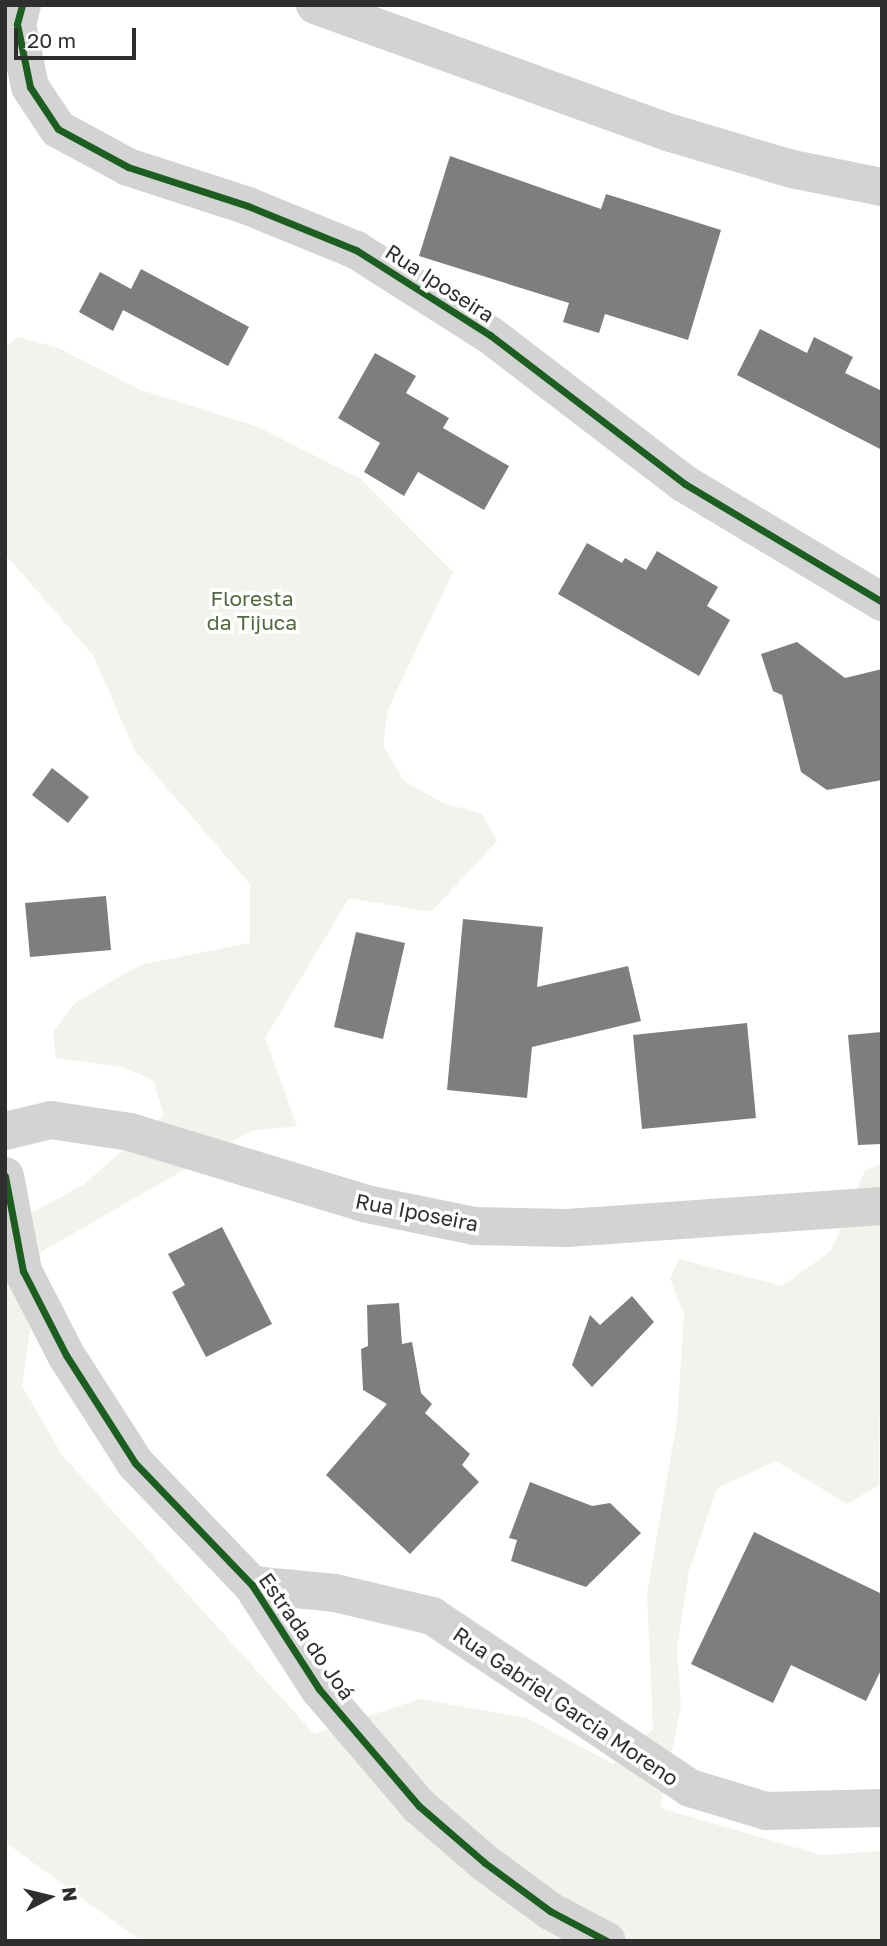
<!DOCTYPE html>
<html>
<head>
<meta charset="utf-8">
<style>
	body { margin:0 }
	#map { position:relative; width:887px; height:1946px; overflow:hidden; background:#fff; font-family:"Golos Text",sans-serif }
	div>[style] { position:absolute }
	.green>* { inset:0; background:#f0f4ec }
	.building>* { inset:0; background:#7e7e7e }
	.minor>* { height:38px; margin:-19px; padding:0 19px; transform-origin:19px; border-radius:19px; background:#d3d3d3 }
	.cycleway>* { height:7px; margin:-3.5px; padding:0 3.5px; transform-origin:3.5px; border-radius:3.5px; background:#1b5e20 }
	span { translate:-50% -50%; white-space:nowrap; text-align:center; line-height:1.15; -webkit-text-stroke:7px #fff; paint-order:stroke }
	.street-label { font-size:21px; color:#2e2e2e }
	.park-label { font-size:21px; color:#52693d }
	.frame { position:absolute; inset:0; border:7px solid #2e2e2e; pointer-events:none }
	.north { position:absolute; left:14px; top:1862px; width:70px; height:70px; -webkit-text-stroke:5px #fff; paint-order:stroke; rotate:83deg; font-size:19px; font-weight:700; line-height:28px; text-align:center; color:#2e2e2e }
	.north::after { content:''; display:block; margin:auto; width:24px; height:32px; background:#2e2e2e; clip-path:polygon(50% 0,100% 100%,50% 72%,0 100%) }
	.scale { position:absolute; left:14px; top:28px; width:122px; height:32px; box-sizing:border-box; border:4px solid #2e2e2e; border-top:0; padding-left:9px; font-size:21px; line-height:24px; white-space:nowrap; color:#2e2e2e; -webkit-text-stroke:5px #fff; paint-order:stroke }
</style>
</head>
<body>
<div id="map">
	<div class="green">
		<i style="clip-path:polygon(17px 337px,58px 348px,141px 390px,258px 427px,361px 479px,453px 572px,388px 709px,383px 745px,404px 781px,443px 803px,482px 814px,497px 841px,431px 912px,349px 898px,265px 1038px,297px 1126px,251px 1131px,41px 1252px,22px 1386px,62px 1455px,314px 1734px,420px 1699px,527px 1718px,613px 1764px,653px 1729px,647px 1593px,677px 1421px,684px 1314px,670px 1278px,679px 1259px,782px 1286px,831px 1251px,865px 1170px,882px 1163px,879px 1485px,847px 1504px,776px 1461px,717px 1488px,689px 1571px,677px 1648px,681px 1707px,660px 1808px,821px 1855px,882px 1851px,882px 1941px,141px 1941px,5px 1842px,5px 1227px,83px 1185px,164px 1115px,153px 1080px,122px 1067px,56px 1058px,53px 1032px,75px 1003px,140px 965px,250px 943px,250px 884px,135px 751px,93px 655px,5px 554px,5px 349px)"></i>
	</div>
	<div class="building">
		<i style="clip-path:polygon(450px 156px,601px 209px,606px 194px,721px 230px,688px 340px,605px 314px,599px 333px,563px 322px,569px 303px,419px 256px)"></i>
		<i style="clip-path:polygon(141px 269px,249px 327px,228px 366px,123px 310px,113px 331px,79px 312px,100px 272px,131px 289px)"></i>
		<i style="clip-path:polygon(760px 329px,807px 353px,814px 337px,853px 357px,845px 373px,882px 391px,882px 450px,737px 375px)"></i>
		<i style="clip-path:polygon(375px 353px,416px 376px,406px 393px,449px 418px,443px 428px,509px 466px,484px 510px,418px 472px,404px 496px,364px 472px,380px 443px,338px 418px)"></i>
		<i style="clip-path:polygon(587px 543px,622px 563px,625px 558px,646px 570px,657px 551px,718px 587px,707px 606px,730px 620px,699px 676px,558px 594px)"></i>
		<i style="clip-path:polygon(797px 642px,845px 678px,882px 669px,882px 780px,827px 790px,801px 772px,782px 695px,773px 691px,761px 654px)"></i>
		<i style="clip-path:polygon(52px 768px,89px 797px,68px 823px,32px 795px)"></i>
		<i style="clip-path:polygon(106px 896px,111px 950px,30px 957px,25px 903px)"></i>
		<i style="clip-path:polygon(463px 919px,543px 927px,537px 987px,628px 966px,641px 1021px,532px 1047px,527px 1098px,447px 1090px)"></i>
		<i style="clip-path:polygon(356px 932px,405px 943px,383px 1039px,334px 1027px)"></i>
		<i style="clip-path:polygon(747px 1023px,756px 1118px,642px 1129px,633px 1035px)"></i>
		<i style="clip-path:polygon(882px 1032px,882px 1144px,858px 1145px,848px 1035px)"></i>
		<i style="clip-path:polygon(222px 1227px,272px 1324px,206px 1357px,172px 1292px,185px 1285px,168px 1254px)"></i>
		<i style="clip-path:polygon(632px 1296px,654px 1322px,592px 1387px,572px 1365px,590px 1315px,600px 1325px)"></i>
		<i style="clip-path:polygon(399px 1303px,402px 1344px,412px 1342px,421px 1393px,432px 1404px,425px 1413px,470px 1454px,462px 1465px,479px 1482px,410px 1554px,326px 1475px,387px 1404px,363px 1390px,361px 1349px,368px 1346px,367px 1305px)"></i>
		<i style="clip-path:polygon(530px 1482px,592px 1506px,610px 1503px,641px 1533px,586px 1587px,511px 1561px,517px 1540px,509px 1538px)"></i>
		<i style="clip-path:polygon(754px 1532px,882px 1594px,882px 1668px,866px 1701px,791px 1665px,773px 1703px,691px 1664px)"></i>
	</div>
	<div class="minor">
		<i style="left:22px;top:5px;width:20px;rotate:105deg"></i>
		<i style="left:17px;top:24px;width:64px;rotate:78.3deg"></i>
		<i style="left:30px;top:87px;width:50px;rotate:56.3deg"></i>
		<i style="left:58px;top:129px;width:80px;rotate:28.5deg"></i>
		<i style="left:128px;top:167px;width:126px;rotate:18deg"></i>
		<i style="left:248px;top:206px;width:117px;rotate:22.2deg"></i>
		<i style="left:356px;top:250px;width:159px;rotate:32.4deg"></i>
		<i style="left:490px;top:335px;width:245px;rotate:37.4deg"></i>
		<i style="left:685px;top:484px;width:230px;rotate:30.9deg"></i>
		<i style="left:315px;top:5px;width:378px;rotate:19.8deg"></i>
		<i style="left:671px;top:133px;width:126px;rotate:16.6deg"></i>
		<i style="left:792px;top:169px;width:92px;rotate:11.3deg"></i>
		<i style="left:5px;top:1131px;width:47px;rotate:-13.4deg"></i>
		<i style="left:51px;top:1120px;width:80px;rotate:8.6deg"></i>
		<i style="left:130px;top:1132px;width:248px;rotate:16.9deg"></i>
		<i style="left:367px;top:1204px;width:109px;rotate:11.6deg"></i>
		<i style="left:474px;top:1226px;width:93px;rotate:1.2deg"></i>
		<i style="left:567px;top:1228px;width:316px;rotate:-4deg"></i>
		<i style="left:5px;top:1176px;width:97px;rotate:79.3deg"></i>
		<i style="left:23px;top:1271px;width:94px;rotate:62.9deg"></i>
		<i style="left:66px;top:1355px;width:128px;rotate:57.4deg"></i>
		<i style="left:135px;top:1463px;width:169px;rotate:46.2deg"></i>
		<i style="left:252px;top:1585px;width:124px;rotate:57.2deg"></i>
		<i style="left:319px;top:1689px;width:154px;rotate:49.5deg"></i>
		<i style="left:419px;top:1806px;width:87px;rotate:40.8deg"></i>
		<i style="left:485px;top:1863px;width:81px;rotate:36.4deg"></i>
		<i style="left:550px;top:1911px;width:64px;rotate:27.8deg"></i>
		<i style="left:252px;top:1585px;width:83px;rotate:5.5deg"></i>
		<i style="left:335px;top:1593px;width:100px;rotate:13.3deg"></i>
		<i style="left:432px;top:1616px;width:310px;rotate:33.7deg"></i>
		<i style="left:690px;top:1788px;width:79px;rotate:16.8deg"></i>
		<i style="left:766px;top:1811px;width:116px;rotate:-1.5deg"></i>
	</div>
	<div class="cycleway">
		<i style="left:22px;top:5px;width:20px;rotate:105deg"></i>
		<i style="left:17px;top:24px;width:64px;rotate:78.3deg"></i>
		<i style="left:30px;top:87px;width:50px;rotate:56.3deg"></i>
		<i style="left:58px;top:129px;width:80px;rotate:28.5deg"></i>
		<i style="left:128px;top:167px;width:126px;rotate:18deg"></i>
		<i style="left:248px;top:206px;width:117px;rotate:22.2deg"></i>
		<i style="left:356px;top:250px;width:159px;rotate:32.4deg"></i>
		<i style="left:490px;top:335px;width:245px;rotate:37.4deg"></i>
		<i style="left:685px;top:484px;width:230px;rotate:30.9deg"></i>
		<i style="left:5px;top:1176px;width:97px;rotate:79.3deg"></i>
		<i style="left:23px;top:1271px;width:94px;rotate:62.9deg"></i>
		<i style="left:66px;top:1355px;width:128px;rotate:57.4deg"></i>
		<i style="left:135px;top:1463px;width:169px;rotate:46.2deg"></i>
		<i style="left:252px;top:1585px;width:124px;rotate:57.2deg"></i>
		<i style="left:319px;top:1689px;width:154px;rotate:49.5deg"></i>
		<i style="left:419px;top:1806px;width:87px;rotate:40.8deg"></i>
		<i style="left:485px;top:1863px;width:81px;rotate:36.4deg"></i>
		<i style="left:550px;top:1911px;width:64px;rotate:27.8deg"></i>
	</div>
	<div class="street-label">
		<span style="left:440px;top:283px;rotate:33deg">Rua Iposeira</span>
		<span style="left:417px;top:1212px;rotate:11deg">Rua Iposeira</span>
		<span style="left:307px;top:1636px;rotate:55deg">Estrada do Joá</span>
		<span style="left:566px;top:1706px;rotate:34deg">Rua Gabriel Garcia Moreno</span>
	</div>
	<div class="park-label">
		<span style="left:252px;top:610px">Floresta<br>da Tijuca</span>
	</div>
	<div class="frame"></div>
	<div class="north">N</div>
	<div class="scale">20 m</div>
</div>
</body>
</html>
